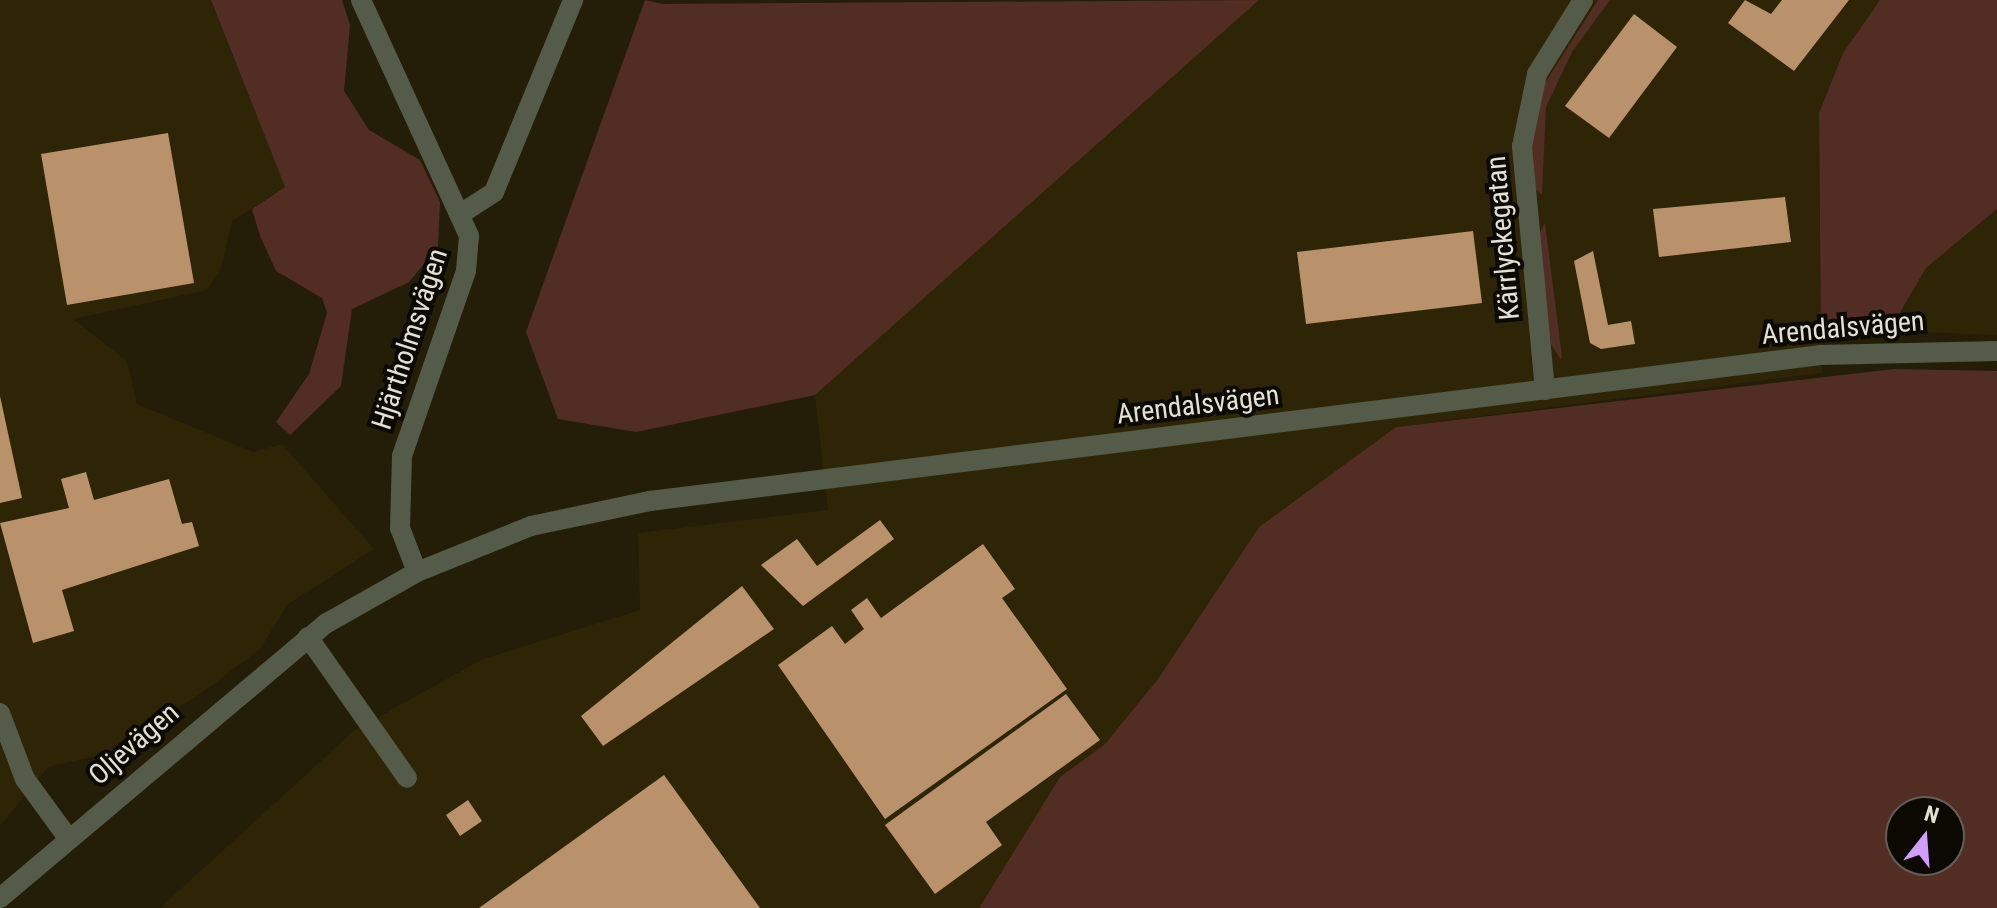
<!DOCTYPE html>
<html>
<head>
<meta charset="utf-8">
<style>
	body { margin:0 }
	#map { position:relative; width:1997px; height:908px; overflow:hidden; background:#241e08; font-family:"Roboto Condensed",sans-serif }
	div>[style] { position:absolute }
	.built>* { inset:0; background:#2d2506 }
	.green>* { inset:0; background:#522d23 }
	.building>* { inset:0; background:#b9926c }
	.minor>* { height:20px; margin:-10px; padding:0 10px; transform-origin:10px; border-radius:10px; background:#545b48 }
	span { translate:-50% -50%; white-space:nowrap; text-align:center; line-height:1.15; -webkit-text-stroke:8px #0b0902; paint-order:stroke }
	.street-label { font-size:28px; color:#e4e0d3 }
	.north { position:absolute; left:1885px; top:796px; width:80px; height:80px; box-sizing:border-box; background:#0b0902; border:2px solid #625f56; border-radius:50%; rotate:17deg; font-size:22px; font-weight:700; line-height:32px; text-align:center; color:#e4e0d3 }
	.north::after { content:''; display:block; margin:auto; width:28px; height:36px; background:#d19dfe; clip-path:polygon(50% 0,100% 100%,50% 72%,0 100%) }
</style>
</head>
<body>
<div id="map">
	<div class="built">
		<i style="clip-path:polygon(0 0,211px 0,285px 187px,232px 221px,221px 268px,207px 290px,73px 319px,127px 361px,137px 404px,253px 452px,282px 444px,374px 549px,288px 604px,260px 649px,207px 689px,109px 753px,48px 767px,0 826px)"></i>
		<i style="clip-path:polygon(1259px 0,1880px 0,1843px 53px,1819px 113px,1822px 373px,1396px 427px,1259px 527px,1158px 679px,1105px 744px,1060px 777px,979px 908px,160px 908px,355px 730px,483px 659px,640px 610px,638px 533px,828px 510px,815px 395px)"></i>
		<i style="clip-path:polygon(1997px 209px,1997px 335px,1890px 331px,1926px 268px)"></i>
	</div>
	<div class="green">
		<i style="clip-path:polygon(211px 0,342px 0,350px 25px,344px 91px,369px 130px,420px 160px,440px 202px,438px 247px,409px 282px,352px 309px,341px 386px,290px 435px,276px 422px,309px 374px,327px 313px,322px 298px,276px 271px,260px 236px,252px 209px,285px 187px)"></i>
		<i style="clip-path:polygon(645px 0,663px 4px,1259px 0,815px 395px,636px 432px,558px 419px,526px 332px)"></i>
		<i style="clip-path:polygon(1598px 0,1610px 0,1572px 52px,1546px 107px,1542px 195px,1531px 186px,1530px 139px,1545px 83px)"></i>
		<i style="clip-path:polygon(1880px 0,1997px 0,1997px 209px,1926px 268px,1890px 330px,1821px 336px,1819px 113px,1843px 53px)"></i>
		<i style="clip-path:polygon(1545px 223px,1562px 357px,1561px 360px,1551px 344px,1537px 238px)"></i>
		<i style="clip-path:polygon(evenodd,1894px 369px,1997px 371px,1997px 908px,979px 908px,1060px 777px,1105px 744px,1158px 679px,1259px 527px,1396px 427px,1894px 369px,1901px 812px,1949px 812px,1949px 860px,1901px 860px,1901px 812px)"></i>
	</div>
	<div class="building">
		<i style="clip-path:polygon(1745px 0,1771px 14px,1782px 0,1849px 0,1794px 71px,1728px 23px)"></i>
		<i style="clip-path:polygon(1634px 14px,1677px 47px,1609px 138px,1565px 106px)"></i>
		<i style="clip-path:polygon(168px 133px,194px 283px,67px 305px,41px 154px)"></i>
		<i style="clip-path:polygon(1785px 197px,1791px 242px,1659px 257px,1653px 209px)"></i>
		<i style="clip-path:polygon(1473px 231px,1482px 303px,1306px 324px,1297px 252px)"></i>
		<i style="clip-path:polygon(1593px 251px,1608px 325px,1631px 321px,1635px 344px,1601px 349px,1590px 343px,1574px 261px)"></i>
		<i style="clip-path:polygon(0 396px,22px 498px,0 503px)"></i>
		<i style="clip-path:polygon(86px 472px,94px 500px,169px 479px,182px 524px,192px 522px,199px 546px,62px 590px,74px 631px,33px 643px,0 523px,69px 508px,61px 479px)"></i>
		<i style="clip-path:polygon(880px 520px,894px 539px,803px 606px,761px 565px,797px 539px,817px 566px)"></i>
		<i style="clip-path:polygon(983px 544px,1015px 589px,1002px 598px,1067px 689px,885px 819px,778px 665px,832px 626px,845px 644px,864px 629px,851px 610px,867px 598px,881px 618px)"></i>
		<i style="clip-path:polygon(742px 586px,774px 629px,603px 746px,581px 716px)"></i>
		<i style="clip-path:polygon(1066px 694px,1100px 740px,986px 822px,1002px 845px,935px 894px,885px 825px)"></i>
		<i style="clip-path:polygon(664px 775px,760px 908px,479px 908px)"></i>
		<i style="clip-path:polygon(468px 800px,482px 821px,460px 836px,446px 815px)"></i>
	</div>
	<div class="minor">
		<i style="left:361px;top:0;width:260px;rotate:65.4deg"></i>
		<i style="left:469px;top:236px;width:35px;rotate:95deg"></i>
		<i style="left:466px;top:271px;width:196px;rotate:109.1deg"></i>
		<i style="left:402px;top:456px;width:72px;rotate:91.6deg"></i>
		<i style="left:400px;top:528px;width:47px;rotate:68.9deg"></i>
		<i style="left:462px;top:213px;width:38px;rotate:-33deg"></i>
		<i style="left:494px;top:192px;width:208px;rotate:-67.6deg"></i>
		<i style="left:1545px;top:390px;width:245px;rotate:-95.4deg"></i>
		<i style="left:1522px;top:146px;width:74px;rotate:-78.2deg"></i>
		<i style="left:1537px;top:74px;width:87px;rotate:-58.1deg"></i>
		<i style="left:308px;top:637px;width:172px;rotate:54.9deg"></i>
		<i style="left:0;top:713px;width:71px;rotate:69.3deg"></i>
		<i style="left:25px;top:779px;width:73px;rotate:53.9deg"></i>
		<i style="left:0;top:898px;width:427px;rotate:-40.1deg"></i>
		<i style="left:327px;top:623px;width:103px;rotate:-29.5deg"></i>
		<i style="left:417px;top:572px;width:123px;rotate:-22deg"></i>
		<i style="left:531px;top:526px;width:122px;rotate:-11.9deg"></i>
		<i style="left:650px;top:501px;width:1179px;rotate:-7.11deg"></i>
		<i style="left:1820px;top:355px;width:177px;rotate:-1.3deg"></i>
	</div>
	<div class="street-label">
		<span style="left:1503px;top:238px;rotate:-95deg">Kärrlyckegatan</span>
		<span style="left:1843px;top:328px;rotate:-5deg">Arendalsvägen</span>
		<span style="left:410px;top:339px;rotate:-72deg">Hjärtholmsvägen</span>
		<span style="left:1198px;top:405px;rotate:-7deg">Arendalsvägen</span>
		<span style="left:134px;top:744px;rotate:-41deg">Oljevägen</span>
	</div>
	<div class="north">N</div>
</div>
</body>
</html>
